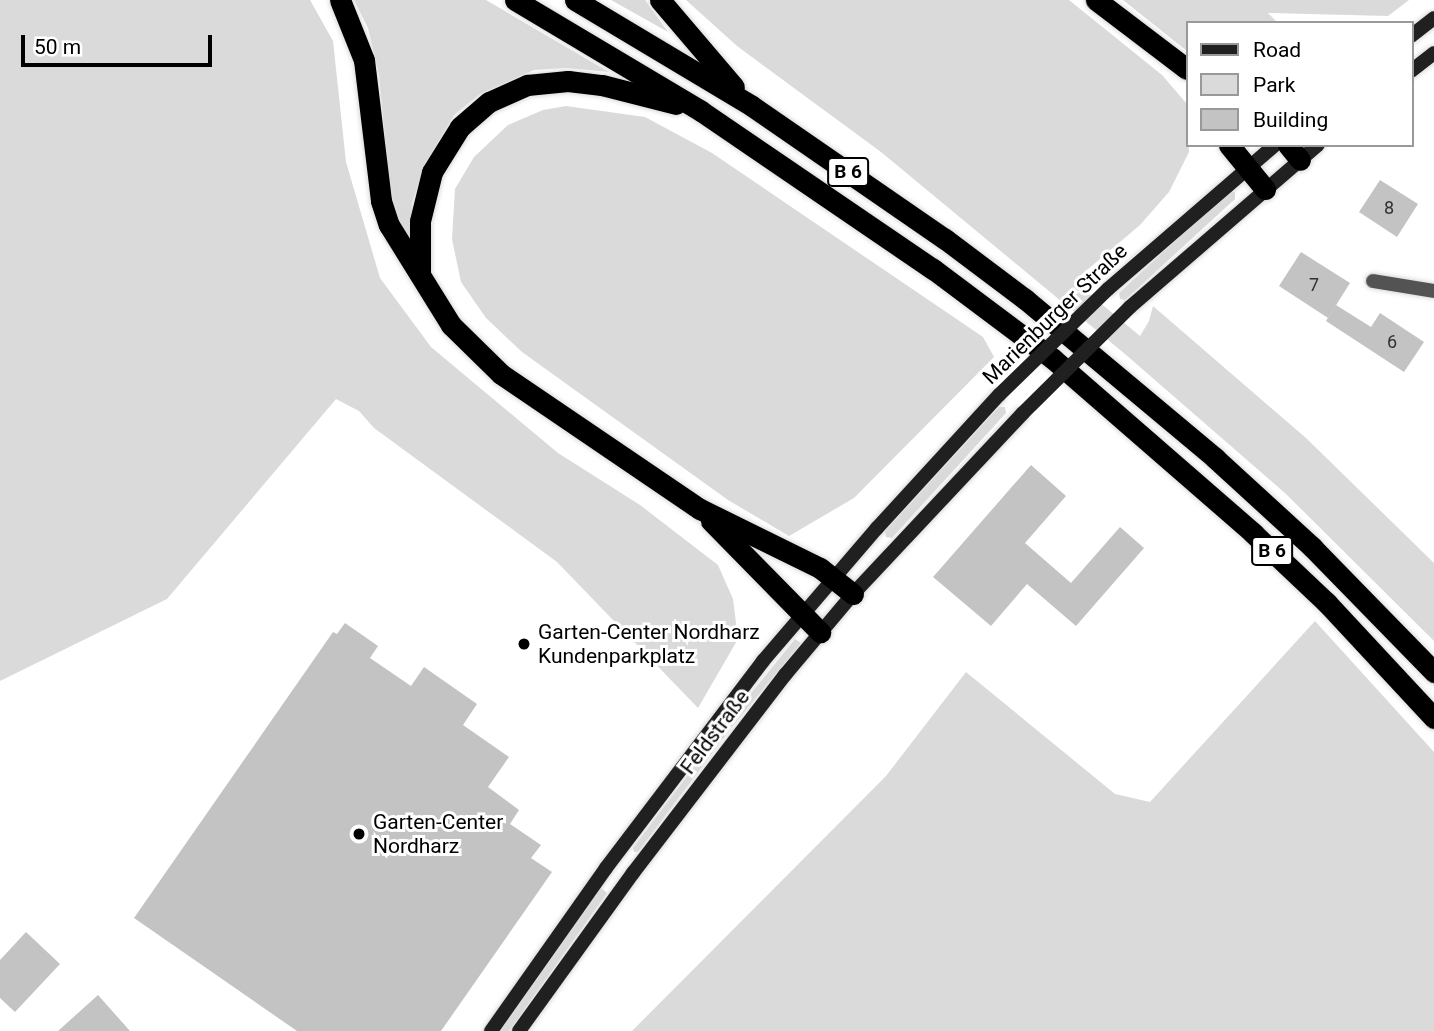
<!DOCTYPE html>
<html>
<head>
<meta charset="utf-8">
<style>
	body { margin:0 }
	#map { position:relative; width:1434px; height:1031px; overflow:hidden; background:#fff; font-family:Roboto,sans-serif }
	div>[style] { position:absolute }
	.green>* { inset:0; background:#dadada }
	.building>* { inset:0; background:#c3c3c3 }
	.roads { filter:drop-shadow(0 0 2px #dbdbdb) drop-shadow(0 0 2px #dbdbdb) }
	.street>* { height:14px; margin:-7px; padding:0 7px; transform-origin:7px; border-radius:7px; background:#535353 }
	.secondary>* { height:14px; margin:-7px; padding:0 7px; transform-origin:7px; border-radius:7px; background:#202020 }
	.highway>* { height:21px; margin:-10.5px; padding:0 10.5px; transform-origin:10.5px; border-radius:10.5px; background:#000 }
	.secondary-bridge>* { height:14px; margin:-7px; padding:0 7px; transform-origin:7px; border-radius:7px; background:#202020 }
	.dots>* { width:19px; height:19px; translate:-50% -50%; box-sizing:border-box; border:4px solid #fff; border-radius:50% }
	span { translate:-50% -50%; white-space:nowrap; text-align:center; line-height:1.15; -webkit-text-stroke:6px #fff; paint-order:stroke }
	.number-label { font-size:18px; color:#313131 }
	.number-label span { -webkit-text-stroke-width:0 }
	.shield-label span { padding:2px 5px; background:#fff; border:2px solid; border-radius:5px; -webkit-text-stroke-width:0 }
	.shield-label { font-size:19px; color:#000; font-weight:700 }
	.street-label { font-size:21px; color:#000 }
	.poi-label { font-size:21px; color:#000 }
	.left { translate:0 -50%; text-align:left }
	.legend { position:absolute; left:1186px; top:21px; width:228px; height:126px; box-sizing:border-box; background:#fff; border:2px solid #999; margin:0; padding:9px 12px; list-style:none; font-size:21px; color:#000 }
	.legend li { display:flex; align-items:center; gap:14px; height:35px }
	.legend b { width:35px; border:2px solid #999 }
	.scale { position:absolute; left:21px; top:35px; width:191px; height:32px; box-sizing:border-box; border:4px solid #000; border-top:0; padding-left:9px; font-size:21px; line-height:24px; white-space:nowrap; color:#000; -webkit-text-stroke:5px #fff; paint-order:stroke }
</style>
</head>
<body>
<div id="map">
	<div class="green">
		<i style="clip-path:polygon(0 0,310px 0,333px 41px,346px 162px,380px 278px,431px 347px,558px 453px,640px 505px,718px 565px,733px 599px,738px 639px,698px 708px,557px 562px,374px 428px,359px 411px,336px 399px,167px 599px,0 681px)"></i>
		<i style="clip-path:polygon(354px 0,486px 0,609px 72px,567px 68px,534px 70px,480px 94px,454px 115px,425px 164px,412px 203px,411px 239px,407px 242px,395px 215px,389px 180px,379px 74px,368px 28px)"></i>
		<i style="clip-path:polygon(611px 0,645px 0,668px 32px)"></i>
		<i style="clip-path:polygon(686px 0,1069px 0,1162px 75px,1187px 104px,1189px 152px,1169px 192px,1140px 225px,1074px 281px,1140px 336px,1149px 321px,1153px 306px,1306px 438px,1434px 563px,1434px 641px,1286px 494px,1125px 354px,881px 152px,737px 46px)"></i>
		<i style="clip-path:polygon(1123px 0,1409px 0,1388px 16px,1268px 13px,1278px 23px,1187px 23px,1187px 51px)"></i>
		<i style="clip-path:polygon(566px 106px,645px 117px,712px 153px,983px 337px,994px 357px,854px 498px,789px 536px,728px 500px,522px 352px,486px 318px,461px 282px,452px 239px,455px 189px,474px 157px,508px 125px,543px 110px)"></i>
		<i style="clip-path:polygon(1228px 192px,1235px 192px,1235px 199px,1125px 300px,1120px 299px,1119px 293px)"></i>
		<i style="clip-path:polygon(999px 407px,1005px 407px,1006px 413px,892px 538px,886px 537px,885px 531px)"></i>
		<i style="clip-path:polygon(1315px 621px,1434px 752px,1434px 1031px,632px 1031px,886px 776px,966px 672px,1115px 794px,1150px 802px)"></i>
		<i style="clip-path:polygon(795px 639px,801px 643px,732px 727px,638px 852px,634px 852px,633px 848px,726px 724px)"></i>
		<i style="clip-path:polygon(601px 888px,607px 893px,509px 1031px,500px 1031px)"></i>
	</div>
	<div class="building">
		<i style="clip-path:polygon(1380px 180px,1418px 204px,1397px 237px,1359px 212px)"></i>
		<i style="clip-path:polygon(1301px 252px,1350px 283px,1328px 318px,1279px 286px)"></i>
		<i style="clip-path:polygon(1336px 305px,1371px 327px,1380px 313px,1424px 342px,1404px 372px,1326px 321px)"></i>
		<i style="clip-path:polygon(1031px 465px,1066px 496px,1025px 543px,1071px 583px,1120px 527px,1144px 548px,1076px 626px,1027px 584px,991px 626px,933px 577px)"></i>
		<i style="clip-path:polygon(345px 623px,378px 646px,370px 658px,411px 686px,424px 667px,477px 704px,463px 725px,509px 757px,488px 787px,519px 810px,510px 824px,541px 845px,531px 858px,552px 872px,441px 1031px,297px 1031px,134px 918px,333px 632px,337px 634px)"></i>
		<i style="clip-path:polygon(26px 932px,60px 964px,15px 1012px,0 998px,0 960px)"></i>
		<i style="clip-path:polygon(98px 995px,130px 1031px,58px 1031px)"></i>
	</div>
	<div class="roads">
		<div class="street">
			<i style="left:1373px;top:281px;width:62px;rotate:9.3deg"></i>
		</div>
		<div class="secondary">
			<i style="left:1411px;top:36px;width:29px;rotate:-38deg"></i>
			<i style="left:1411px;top:71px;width:29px;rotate:-38deg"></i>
			<i style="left:1108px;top:289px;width:221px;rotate:-40.8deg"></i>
			<i style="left:1130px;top:307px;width:248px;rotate:-40.8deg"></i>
			<i style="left:491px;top:1031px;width:199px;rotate:-54.8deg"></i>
			<i style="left:606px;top:868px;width:260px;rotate:-52.8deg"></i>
			<i style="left:763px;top:661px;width:175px;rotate:-49.4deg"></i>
			<i style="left:877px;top:528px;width:180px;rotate:-47.5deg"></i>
			<i style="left:519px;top:1031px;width:195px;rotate:-54.2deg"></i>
			<i style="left:633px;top:873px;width:250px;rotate:-52.5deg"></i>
			<i style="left:785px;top:675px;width:106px;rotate:-50deg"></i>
			<i style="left:853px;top:594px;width:247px;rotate:-46.8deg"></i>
		</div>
		<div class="highway">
			<i style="left:340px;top:0;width:65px;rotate:68.2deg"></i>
			<i style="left:364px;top:60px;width:142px;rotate:83.1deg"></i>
			<i style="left:381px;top:201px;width:25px;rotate:72deg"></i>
			<i style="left:389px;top:225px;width:118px;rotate:58.2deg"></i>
			<i style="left:451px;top:325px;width:70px;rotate:44.4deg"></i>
			<i style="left:501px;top:374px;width:240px;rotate:34.2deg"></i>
			<i style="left:700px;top:509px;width:134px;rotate:26.2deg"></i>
			<i style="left:820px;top:568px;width:42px;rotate:38.2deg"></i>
			<i style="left:515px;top:0;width:217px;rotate:30.8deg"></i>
			<i style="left:701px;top:111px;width:281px;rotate:34.3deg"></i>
			<i style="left:933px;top:269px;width:149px;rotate:36.8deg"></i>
			<i style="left:1052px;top:358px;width:267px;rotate:41deg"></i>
			<i style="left:1253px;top:533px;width:102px;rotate:43.4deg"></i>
			<i style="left:1327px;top:603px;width:157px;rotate:47.1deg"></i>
			<i style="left:575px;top:0;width:206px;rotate:30.9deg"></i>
			<i style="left:752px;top:106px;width:234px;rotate:34.6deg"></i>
			<i style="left:945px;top:239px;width:100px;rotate:36.9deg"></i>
			<i style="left:1025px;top:299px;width:248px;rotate:39.9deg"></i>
			<i style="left:1215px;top:458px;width:132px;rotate:42.5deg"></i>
			<i style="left:1312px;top:547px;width:175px;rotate:45.7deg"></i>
			<i style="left:660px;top:0;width:114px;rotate:49.6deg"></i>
			<i style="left:1096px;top:0;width:114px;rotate:37.2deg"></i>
			<i style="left:1229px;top:145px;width:57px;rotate:50.7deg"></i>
			<i style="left:1288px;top:145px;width:19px;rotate:51deg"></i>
			<i style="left:420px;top:273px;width:52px;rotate:-90deg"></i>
			<i style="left:420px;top:221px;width:50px;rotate:-76.2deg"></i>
			<i style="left:432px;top:172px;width:53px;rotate:-58.1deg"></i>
			<i style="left:460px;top:127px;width:38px;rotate:-41deg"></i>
			<i style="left:489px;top:102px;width:42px;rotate:-24.1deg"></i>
			<i style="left:527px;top:85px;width:41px;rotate:-5.6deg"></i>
			<i style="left:568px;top:81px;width:34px;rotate:7deg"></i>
			<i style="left:602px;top:85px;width:76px;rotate:14.4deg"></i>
			<i style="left:711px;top:521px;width:156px;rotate:45.5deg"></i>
		</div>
	</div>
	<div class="secondary-bridge">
		<i style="left:999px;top:395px;width:152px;rotate:-44.2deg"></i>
		<i style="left:1022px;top:414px;width:152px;rotate:-44.7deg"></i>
	</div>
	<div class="dots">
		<i style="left:524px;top:644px;background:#000"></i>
		<i style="left:359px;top:834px;background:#000"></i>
	</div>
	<div class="number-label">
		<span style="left:1389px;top:208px">8</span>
		<span style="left:1314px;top:285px">7</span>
		<span style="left:1392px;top:342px">6</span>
	</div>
	<div class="shield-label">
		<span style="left:848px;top:172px">B 6</span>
		<span style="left:1272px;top:551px">B 6</span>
	</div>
	<div class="street-label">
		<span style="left:1055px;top:314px;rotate:-44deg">Marienburger Straße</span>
		<span style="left:715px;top:732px;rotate:-53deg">Feldstraße</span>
	</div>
	<div class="poi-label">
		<span class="left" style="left:538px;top:644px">Garten-Center Nordharz<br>Kundenparkplatz</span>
		<span class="left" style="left:373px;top:834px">Garten-Center<br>Nordharz</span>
	</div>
	<ul class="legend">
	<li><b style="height:9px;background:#202020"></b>Road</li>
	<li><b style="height:19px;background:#dadada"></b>Park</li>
	<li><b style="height:19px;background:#c3c3c3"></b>Building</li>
	</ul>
	<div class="scale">50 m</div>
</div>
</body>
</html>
